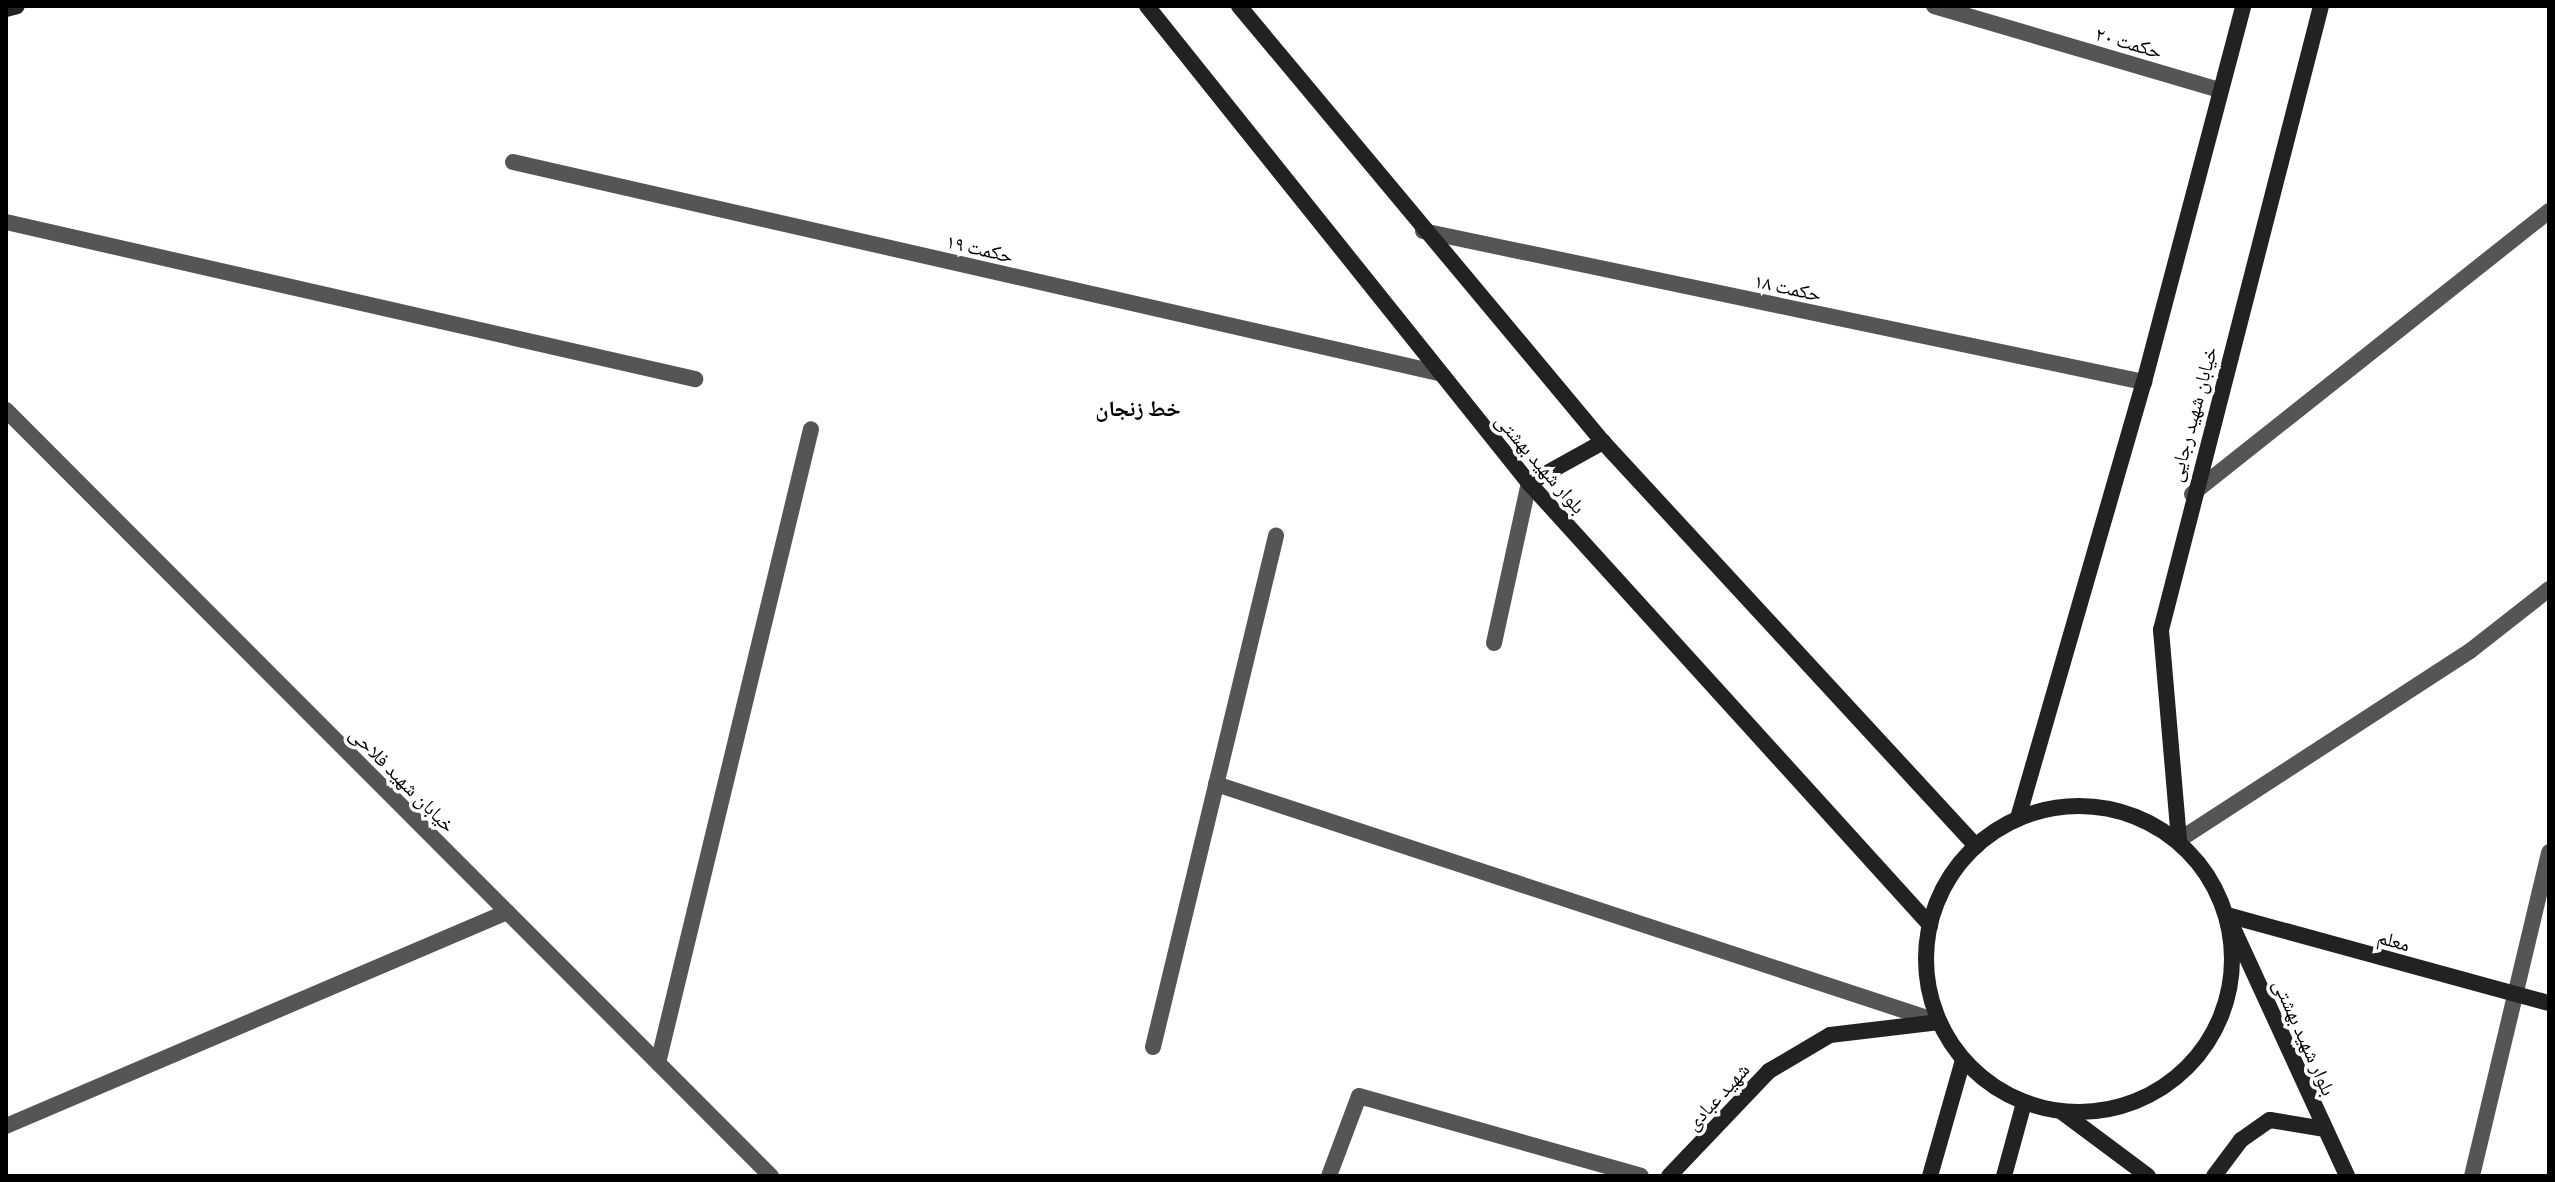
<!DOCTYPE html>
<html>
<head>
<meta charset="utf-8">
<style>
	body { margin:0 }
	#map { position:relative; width:2555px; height:1182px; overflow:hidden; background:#fff; font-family:Barlow,"Noto Naskh Arabic",sans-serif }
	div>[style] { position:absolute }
	.lane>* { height:16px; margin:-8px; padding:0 8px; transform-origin:8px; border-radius:8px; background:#555 }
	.street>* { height:16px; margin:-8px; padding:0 8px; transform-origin:8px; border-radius:8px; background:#555 }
	.secondary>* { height:16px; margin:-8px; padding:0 8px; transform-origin:8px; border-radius:8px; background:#222 }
	.secondary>.ring { margin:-8px; padding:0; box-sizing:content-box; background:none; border:16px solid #222; border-radius:50% }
	span { translate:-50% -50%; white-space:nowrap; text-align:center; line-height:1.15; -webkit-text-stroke:7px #fff; paint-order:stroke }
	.street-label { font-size:20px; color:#000 }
	.neighbourhood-label { font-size:22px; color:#000; font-weight:700 }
	.frame { position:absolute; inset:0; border:8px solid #000; pointer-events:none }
</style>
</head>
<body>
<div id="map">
	<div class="lane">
		<i style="left:1494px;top:643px;width:164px;rotate:-77.7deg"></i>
		<i style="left:1216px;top:784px;width:761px;rotate:18.22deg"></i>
		<i style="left:2179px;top:840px;width:347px;rotate:-33deg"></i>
		<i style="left:2470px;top:651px;width:100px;rotate:-38.1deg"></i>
		<i style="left:1153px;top:1047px;width:526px;rotate:-76.47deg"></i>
	</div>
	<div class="street">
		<i style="left:1934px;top:6px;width:298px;rotate:16.4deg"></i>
		<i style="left:513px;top:162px;width:950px;rotate:12.84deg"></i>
		<i style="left:6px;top:222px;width:707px;rotate:12.84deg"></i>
		<i style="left:1423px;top:231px;width:737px;rotate:11.83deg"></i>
		<i style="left:6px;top:410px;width:1083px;rotate:45.04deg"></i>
		<i style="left:2192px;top:494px;width:456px;rotate:-38.4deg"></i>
		<i style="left:658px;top:1063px;width:652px;rotate:-76.43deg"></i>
		<i style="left:6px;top:1126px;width:545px;rotate:-23.13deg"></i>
		<i style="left:1329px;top:1176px;width:85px;rotate:-69.4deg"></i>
		<i style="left:1359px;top:1096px;width:293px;rotate:15.8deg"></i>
		<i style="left:2472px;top:1176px;width:333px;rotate:-76.6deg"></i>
	</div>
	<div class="secondary">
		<i style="left:1147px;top:6px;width:611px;rotate:51.31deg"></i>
		<i style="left:1529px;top:483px;width:597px;rotate:47.78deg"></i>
		<i style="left:1239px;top:6px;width:568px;rotate:50.14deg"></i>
		<i style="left:1603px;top:442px;width:550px;rotate:47.28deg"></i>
		<i style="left:6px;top:9px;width:11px;rotate:-15deg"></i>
		<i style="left:1529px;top:483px;width:85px;rotate:-29deg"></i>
		<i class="ring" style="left:1926px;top:806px;width:290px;height:290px"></i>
		<i style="left:2018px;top:818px;width:454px;rotate:-73.9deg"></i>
		<i style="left:2144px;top:382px;width:389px;rotate:-75.2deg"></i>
		<i style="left:2179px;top:840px;width:211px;rotate:-94.9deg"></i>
		<i style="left:2161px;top:630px;width:644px;rotate:-75.62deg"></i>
		<i style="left:2227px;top:915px;width:334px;rotate:15.3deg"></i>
		<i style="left:2234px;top:930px;width:271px;rotate:65.3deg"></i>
		<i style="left:2062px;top:1112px;width:107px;rotate:36.7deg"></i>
		<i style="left:1669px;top:1176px;width:145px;rotate:-46.4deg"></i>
		<i style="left:1769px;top:1071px;width:71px;rotate:-30.5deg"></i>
		<i style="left:1830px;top:1035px;width:110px;rotate:-6.8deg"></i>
		<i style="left:1930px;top:1176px;width:121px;rotate:-74.1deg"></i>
		<i style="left:2004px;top:1176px;width:76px;rotate:-74.7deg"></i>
		<i style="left:2214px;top:1176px;width:45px;rotate:-53.1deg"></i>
		<i style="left:2241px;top:1140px;width:35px;rotate:-35deg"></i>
		<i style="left:2270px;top:1120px;width:56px;rotate:9.3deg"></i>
	</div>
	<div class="street-label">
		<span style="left:2129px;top:42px;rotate:16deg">حکمت ۲۰</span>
		<span style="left:980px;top:248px;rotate:13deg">حکمت ۱۹</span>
		<span style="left:1788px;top:287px;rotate:12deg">حکمت ۱۸</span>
		<span style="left:2192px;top:414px;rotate:-75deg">خیابان شهید رجایی</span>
		<span style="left:1541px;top:463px;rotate:49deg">بلوار شهید بهشتی</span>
		<span style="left:403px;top:779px;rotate:45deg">خیابان شهید فلاحی</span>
		<span style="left:2394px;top:940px;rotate:15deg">معلم</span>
		<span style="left:2305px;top:1037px;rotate:66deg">بلوار شهید بهشتی</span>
		<span style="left:1717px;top:1096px;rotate:-47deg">شهید عبادی</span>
	</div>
	<div class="neighbourhood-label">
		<span style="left:1138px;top:408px">خط زنجان</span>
	</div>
	<div class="frame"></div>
</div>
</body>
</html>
